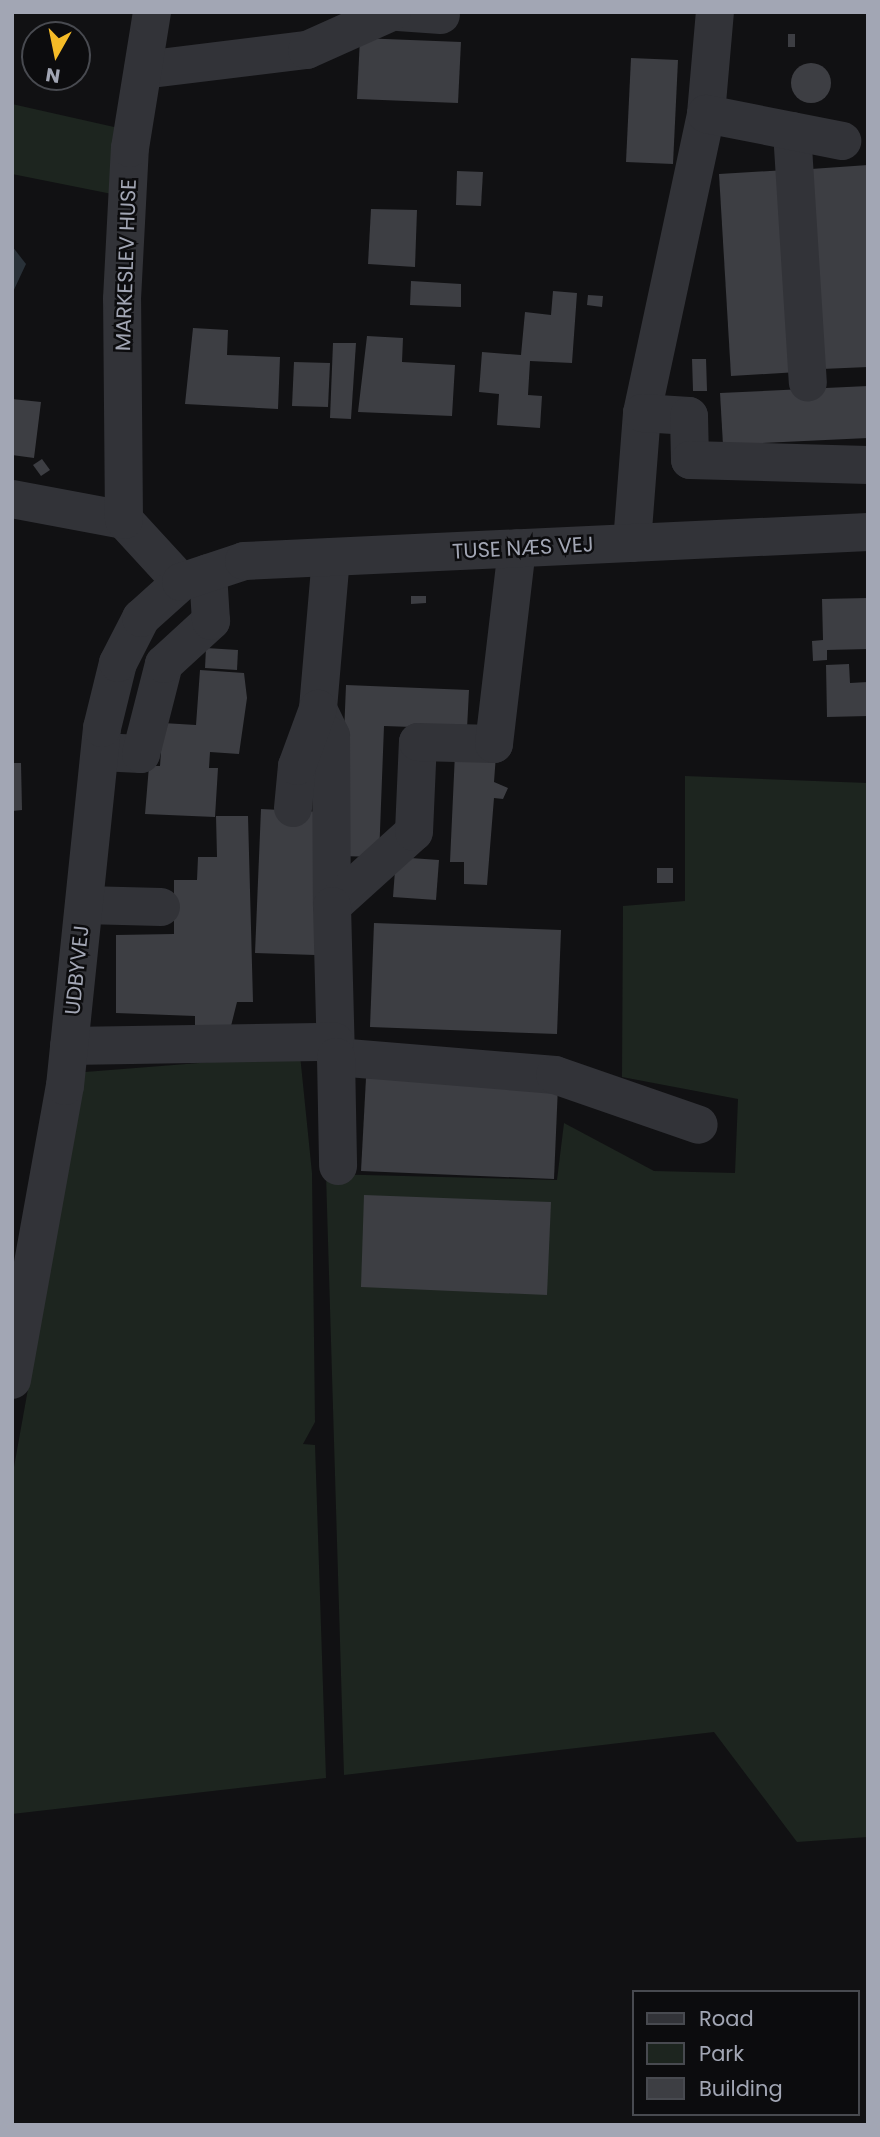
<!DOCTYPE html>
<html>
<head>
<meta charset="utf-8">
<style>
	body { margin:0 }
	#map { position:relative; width:880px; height:2137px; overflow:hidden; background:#111113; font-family:Poppins,sans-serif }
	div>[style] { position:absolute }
	.green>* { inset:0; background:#1d251f }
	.water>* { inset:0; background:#293138 }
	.building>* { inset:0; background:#3d3e43 }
	.round { border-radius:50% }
	.minor>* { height:38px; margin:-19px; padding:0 19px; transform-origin:19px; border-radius:19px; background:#323338 }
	span { translate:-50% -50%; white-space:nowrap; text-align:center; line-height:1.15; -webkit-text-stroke:5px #0c0c0e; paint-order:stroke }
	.street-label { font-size:21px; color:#a2a6b4 }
	.frame { position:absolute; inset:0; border:14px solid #a2a6b4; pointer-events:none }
	.legend { position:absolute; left:632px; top:1990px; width:228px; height:126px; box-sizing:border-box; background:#0c0c0e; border:2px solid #484a50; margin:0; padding:9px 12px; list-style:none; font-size:21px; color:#a2a6b4 }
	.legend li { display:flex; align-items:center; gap:14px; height:35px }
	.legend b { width:35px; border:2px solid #484a50 }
	.north { position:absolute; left:21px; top:21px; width:70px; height:70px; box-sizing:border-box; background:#0c0c0e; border:2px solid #484a50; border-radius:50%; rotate:189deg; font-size:19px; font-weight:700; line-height:28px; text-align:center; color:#a2a6b4 }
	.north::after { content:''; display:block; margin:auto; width:24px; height:32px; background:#f5bb27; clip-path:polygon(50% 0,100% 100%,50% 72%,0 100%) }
</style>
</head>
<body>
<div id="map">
	<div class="green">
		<i style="clip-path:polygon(12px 104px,123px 129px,117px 195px,12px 174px)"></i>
		<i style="clip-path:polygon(685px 776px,868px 783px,868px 1837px,797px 1842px,714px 1732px,344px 1775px,326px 1174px,557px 1180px,564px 1123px,654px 1171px,735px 1173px,738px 1099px,622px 1077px,623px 906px,685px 901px)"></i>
		<i style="clip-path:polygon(300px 1055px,312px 1173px,315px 1422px,303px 1444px,315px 1445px,326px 1778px,12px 1814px,12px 1478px,85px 1072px)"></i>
	</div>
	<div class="water">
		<i style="clip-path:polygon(12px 246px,26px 264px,12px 294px)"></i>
	</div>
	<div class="building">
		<i style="clip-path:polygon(788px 34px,795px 34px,795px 47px,788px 47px)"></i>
		<i style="clip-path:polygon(360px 38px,461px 42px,458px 103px,357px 99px)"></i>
		<i style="clip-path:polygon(631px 58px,678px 60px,673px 164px,626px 162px)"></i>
		<i class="round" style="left:791px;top:63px;width:40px;height:40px"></i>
		<i style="clip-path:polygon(868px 165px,868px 367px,822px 369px,811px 169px)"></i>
		<i style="clip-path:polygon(786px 170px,798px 372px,731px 376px,719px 174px)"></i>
		<i style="clip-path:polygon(457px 171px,483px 172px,481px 206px,456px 205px)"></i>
		<i style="clip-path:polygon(371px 209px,417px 210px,415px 267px,368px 264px)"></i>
		<i style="clip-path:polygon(411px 281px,461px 284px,461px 307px,410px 305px)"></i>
		<i style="clip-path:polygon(553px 291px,577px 293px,572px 363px,530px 361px,528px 395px,542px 396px,540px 428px,497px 425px,499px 394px,479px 392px,482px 352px,521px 355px,525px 312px,551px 315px)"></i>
		<i style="clip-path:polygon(588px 295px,603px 296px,602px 307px,587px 305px)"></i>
		<i style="clip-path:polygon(193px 328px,228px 330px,227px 355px,280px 357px,278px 409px,185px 404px)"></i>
		<i style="clip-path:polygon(367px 336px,403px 338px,402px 362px,455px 365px,452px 416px,358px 412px)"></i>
		<i style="clip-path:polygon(333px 343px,356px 343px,351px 419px,330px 418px)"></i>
		<i style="clip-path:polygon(692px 359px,706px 359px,707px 391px,693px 391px)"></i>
		<i style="clip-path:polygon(294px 362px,330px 363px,328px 407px,292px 406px)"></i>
		<i style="clip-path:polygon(868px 386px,868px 438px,723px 445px,720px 393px)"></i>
		<i style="clip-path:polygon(12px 399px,41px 402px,34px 458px,12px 455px)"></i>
		<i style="clip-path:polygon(42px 459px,50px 470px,41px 476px,33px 465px)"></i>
		<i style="clip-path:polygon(411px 596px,426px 596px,426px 603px,411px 604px)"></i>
		<i style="clip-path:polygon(868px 598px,868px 649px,827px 650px,827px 660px,813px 661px,812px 641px,823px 640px,822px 599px)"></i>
		<i style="clip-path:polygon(206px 648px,238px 650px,237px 670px,205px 668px)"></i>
		<i style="clip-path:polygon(849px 664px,850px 683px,868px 682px,868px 716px,827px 717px,826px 665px)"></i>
		<i style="clip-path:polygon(200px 670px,244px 673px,247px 698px,239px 754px,210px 752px,209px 768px,218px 768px,215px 817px,145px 814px,149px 766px,160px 766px,163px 723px,196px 725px)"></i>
		<i style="clip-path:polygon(346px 685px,469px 690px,467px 729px,384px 726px,379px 857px,339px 856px)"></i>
		<i style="clip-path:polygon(455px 753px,496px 755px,494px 782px,508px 788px,503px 799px,494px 798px,487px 885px,464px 884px,464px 862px,450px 862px)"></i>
		<i style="clip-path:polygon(12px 763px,21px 763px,22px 810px,12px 811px)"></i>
		<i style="clip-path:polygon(261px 809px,321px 812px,315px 955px,255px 953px)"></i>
		<i style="clip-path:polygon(216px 816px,248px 816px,253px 1002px,237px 1002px,231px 1026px,195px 1027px,195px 1016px,116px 1013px,116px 935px,174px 934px,174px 880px,197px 880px,198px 857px,217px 857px)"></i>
		<i style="clip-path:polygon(396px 857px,439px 860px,436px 900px,393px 897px)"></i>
		<i style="clip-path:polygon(657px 868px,673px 868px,673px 883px,657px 883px)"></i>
		<i style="clip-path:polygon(374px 923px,561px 930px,557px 1034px,370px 1027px)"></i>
		<i style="clip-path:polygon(366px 1078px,558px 1086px,554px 1179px,361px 1171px)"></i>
		<i style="clip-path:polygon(364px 1195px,551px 1202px,547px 1295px,361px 1287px)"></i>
	</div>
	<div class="minor">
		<i style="left:398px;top:12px;width:43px;rotate:4deg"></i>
		<i style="left:143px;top:70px;width:165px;rotate:-7deg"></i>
		<i style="left:307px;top:50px;width:93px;rotate:-24.1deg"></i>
		<i style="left:706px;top:114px;width:102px;rotate:-85deg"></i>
		<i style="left:792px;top:131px;width:252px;rotate:86.4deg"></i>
		<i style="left:642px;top:413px;width:306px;rotate:-77.9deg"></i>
		<i style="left:706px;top:114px;width:139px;rotate:11.2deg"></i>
		<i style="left:12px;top:499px;width:114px;rotate:10.6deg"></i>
		<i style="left:124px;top:520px;width:84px;rotate:47.4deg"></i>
		<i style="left:124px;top:520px;width:221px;rotate:-90.5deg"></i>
		<i style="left:122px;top:299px;width:151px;rotate:-87deg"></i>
		<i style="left:130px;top:148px;width:138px;rotate:-80.8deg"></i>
		<i style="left:632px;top:543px;width:130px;rotate:-85.6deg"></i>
		<i style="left:642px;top:413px;width:47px;rotate:3.7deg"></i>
		<i style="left:689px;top:416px;width:44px;rotate:88.7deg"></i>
		<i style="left:690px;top:460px;width:178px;rotate:1.6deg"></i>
		<i style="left:331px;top:557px;width:153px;rotate:94.9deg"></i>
		<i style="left:318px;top:709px;width:30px;rotate:64deg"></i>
		<i style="left:331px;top:736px;width:170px;rotate:89.7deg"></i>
		<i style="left:332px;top:906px;width:110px;rotate:-42.1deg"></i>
		<i style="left:414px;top:832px;width:90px;rotate:-87.5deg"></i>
		<i style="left:418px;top:742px;width:76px;rotate:1.5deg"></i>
		<i style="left:494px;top:744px;width:197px;rotate:-83.3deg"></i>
		<i style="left:100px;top:752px;width:41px;rotate:2.8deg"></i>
		<i style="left:141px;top:754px;width:93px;rotate:-75.7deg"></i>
		<i style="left:164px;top:664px;width:64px;rotate:-42.5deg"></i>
		<i style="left:211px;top:621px;width:48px;rotate:-93.6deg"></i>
		<i style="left:293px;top:808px;width:42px;rotate:-84.6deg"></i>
		<i style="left:297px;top:766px;width:61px;rotate:-69.8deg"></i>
		<i style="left:84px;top:905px;width:77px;rotate:1.5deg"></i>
		<i style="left:332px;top:906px;width:151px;rotate:88.5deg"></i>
		<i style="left:336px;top:1057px;width:220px;rotate:4.7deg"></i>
		<i style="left:555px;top:1075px;width:152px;rotate:19.1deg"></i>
		<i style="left:69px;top:1046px;width:266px;rotate:-0.9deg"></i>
		<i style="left:336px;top:1057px;width:109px;rotate:88.9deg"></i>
		<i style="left:12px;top:1380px;width:299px;rotate:-79.8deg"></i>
		<i style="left:65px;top:1086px;width:360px;rotate:-84.1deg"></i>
		<i style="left:102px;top:728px;width:67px;rotate:-76.2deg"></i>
		<i style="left:118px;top:663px;width:51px;rotate:-62.9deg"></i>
		<i style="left:141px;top:618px;width:54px;rotate:-42deg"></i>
		<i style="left:181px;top:582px;width:66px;rotate:-18.4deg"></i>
		<i style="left:244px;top:561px;width:625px;rotate:-2.66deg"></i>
	</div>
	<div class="street-label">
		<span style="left:126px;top:265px;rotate:-88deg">MARKESLEV HUSE</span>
		<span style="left:523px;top:548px;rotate:-3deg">TUSE NÆS VEJ</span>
		<span style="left:77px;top:970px;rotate:-84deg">UDBYVEJ</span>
	</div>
	<div class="frame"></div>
	<ul class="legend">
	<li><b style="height:9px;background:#323338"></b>Road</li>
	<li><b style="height:19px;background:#1d251f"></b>Park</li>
	<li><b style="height:19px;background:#3d3e43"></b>Building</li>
	</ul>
	<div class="north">N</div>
</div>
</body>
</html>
